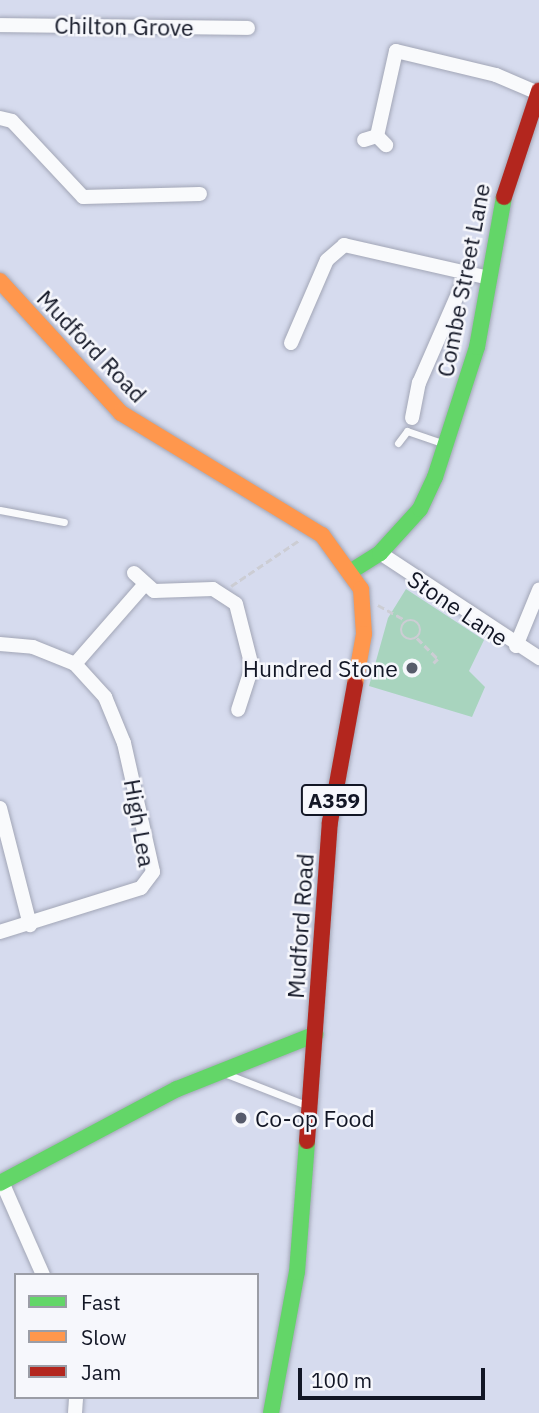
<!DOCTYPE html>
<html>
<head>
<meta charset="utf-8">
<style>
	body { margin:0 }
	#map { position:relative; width:539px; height:1413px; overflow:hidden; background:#d6dbee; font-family:"IBM Plex Sans",sans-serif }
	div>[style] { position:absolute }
	.green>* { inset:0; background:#a8d4be }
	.path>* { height:2.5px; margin-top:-1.25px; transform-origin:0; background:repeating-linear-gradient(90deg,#cccdd4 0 7px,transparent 0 10.5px) }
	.path>.ring { margin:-1.25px; padding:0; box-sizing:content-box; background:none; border:2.5px solid #cccdd4; border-radius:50% }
	.roads { filter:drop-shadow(0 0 2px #a2a6b6) drop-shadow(0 0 2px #a2a6b6) }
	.lane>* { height:7px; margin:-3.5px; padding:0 3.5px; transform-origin:3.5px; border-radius:3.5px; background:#f9fafc }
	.street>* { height:14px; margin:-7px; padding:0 7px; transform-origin:7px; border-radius:7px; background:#f9fafc }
	.fast>* { height:16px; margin:-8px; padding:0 8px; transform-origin:8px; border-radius:8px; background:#63d668 }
	.slow>* { height:16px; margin:-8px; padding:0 8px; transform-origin:8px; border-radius:8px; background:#ff974d }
	.jam>* { height:16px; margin:-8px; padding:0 8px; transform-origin:8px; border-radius:8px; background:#b3261e }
	.dots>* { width:19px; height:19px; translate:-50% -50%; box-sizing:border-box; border:4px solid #f6f7fc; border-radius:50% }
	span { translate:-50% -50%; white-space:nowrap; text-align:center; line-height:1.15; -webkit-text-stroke:5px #f6f7fc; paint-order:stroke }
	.shield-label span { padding:2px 5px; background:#f6f7fc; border:2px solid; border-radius:5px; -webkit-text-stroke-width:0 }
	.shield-label { font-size:21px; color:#121625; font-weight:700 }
	.street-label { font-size:23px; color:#121625 }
	.poi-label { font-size:23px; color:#121625 }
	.right { translate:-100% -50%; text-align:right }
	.left { translate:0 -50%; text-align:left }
	.legend { position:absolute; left:14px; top:1273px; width:245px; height:126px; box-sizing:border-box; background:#f6f7fc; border:2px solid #9b9da6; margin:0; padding:9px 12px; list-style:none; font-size:21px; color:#121625 }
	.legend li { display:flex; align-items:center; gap:14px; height:35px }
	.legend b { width:35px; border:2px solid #9b9da6 }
	.scale { position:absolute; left:298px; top:1368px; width:187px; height:32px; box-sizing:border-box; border:4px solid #121625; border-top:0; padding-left:9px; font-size:21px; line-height:24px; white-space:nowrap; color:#121625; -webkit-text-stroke:5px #f6f7fc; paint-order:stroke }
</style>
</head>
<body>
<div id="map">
	<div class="green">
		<i style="clip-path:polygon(406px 589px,484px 640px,469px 671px,485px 687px,472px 717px,369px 686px,388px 618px)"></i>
	</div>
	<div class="path">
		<i style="left:231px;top:586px;width:81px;rotate:-33.9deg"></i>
		<i style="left:378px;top:605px;width:31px;rotate:29deg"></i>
		<i class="ring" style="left:401px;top:620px;width:17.5px;height:17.5px"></i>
		<i style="left:417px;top:638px;width:30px;rotate:45deg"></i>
		<i style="left:438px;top:659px;width:6px;rotate:135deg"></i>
	</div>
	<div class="roads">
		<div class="lane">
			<i style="left:398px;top:443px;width:15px;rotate:-53deg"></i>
			<i style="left:407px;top:431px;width:40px;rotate:18.9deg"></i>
			<i style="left:0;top:510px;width:65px;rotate:10.6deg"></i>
			<i style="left:224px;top:1073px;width:88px;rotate:21.3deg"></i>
		</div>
		<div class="street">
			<i style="left:0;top:25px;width:248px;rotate:0.7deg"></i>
			<i style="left:0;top:118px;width:12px;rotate:14deg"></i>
			<i style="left:12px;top:121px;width:104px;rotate:46.9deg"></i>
			<i style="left:83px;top:197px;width:117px;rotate:-1.5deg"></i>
			<i style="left:377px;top:136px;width:87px;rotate:-77.4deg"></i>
			<i style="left:396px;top:51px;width:103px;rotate:13.5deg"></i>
			<i style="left:496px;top:75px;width:46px;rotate:23.2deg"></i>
			<i style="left:364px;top:140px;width:14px;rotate:-17deg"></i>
			<i style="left:377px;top:136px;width:13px;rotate:45deg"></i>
			<i style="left:291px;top:343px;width:90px;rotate:-66.6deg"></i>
			<i style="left:327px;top:260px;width:23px;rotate:-41deg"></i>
			<i style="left:344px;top:245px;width:149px;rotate:12.8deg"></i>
			<i style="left:412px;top:418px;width:36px;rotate:-79deg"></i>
			<i style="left:419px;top:383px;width:120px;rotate:-66.4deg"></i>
			<i style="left:380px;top:553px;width:191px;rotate:33.4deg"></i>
			<i style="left:134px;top:573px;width:27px;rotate:42deg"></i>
			<i style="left:154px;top:591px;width:59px;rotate:-1.9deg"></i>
			<i style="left:213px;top:589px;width:27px;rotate:33deg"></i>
			<i style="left:236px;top:604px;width:65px;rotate:75.7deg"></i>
			<i style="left:252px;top:667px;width:45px;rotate:108deg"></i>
			<i style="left:0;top:644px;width:33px;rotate:5deg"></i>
			<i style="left:33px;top:647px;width:45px;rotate:22deg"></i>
			<i style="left:75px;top:664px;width:45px;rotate:47.7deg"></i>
			<i style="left:105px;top:697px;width:50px;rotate:67.6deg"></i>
			<i style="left:124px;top:743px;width:132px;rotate:77.3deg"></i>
			<i style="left:153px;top:872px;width:20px;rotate:127deg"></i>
			<i style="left:141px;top:888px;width:148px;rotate:162.7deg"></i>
			<i style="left:516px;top:646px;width:61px;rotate:-67.7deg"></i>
			<i style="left:75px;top:664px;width:106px;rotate:-48.8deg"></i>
			<i style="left:0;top:808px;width:121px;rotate:75.6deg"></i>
			<i style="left:2px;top:1182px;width:102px;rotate:66.2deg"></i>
			<i style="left:75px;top:1413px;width:16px;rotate:-86deg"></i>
		</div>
		<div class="fast">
			<i style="left:353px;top:570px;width:32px;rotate:-32deg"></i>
			<i style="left:380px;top:553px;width:59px;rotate:-47.7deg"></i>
			<i style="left:420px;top:509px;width:35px;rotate:-65deg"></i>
			<i style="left:435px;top:477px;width:137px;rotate:-72.1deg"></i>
			<i style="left:477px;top:347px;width:152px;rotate:-79.8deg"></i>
			<i style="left:0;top:1183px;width:200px;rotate:-28deg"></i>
			<i style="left:177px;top:1089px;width:149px;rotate:-21.6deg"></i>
			<i style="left:271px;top:1413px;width:143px;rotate:-79.6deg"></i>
			<i style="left:297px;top:1272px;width:131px;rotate:-85.6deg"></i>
		</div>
		<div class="slow">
			<i style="left:0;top:281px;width:179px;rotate:47.5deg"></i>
			<i style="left:121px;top:413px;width:235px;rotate:31.3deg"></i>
			<i style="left:322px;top:535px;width:67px;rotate:54.2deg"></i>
			<i style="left:361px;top:589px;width:45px;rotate:86.2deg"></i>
			<i style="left:364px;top:634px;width:51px;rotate:100.2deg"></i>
		</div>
		<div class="jam">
			<i style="left:504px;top:197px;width:112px;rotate:-71.7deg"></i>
			<i style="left:307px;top:1141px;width:320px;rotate:-85.9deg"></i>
			<i style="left:330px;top:822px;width:140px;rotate:-79.7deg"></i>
		</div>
	</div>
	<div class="dots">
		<i style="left:412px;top:668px;background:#575b6b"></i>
		<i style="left:241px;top:1118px;background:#575b6b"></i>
	</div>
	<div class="shield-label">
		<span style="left:334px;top:800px">A359</span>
	</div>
	<div class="street-label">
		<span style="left:124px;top:26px;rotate:1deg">Chilton Grove</span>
		<span style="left:463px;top:280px;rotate:-79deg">Combe Street Lane</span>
		<span style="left:92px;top:346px;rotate:46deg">Mudford Road</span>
		<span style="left:458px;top:608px;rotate:34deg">Stone Lane</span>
		<span style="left:140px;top:823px;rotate:80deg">High Lea</span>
		<span style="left:300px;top:926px;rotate:-86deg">Mudford Road</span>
	</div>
	<div class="poi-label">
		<span class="right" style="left:398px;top:668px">Hundred Stone</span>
		<span class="left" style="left:255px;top:1118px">Co-op Food</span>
	</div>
	<ul class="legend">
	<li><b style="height:9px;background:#63d668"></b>Fast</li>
	<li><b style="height:9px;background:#ff974d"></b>Slow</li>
	<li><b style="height:9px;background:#b3261e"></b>Jam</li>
	</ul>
	<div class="scale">100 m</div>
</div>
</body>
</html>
